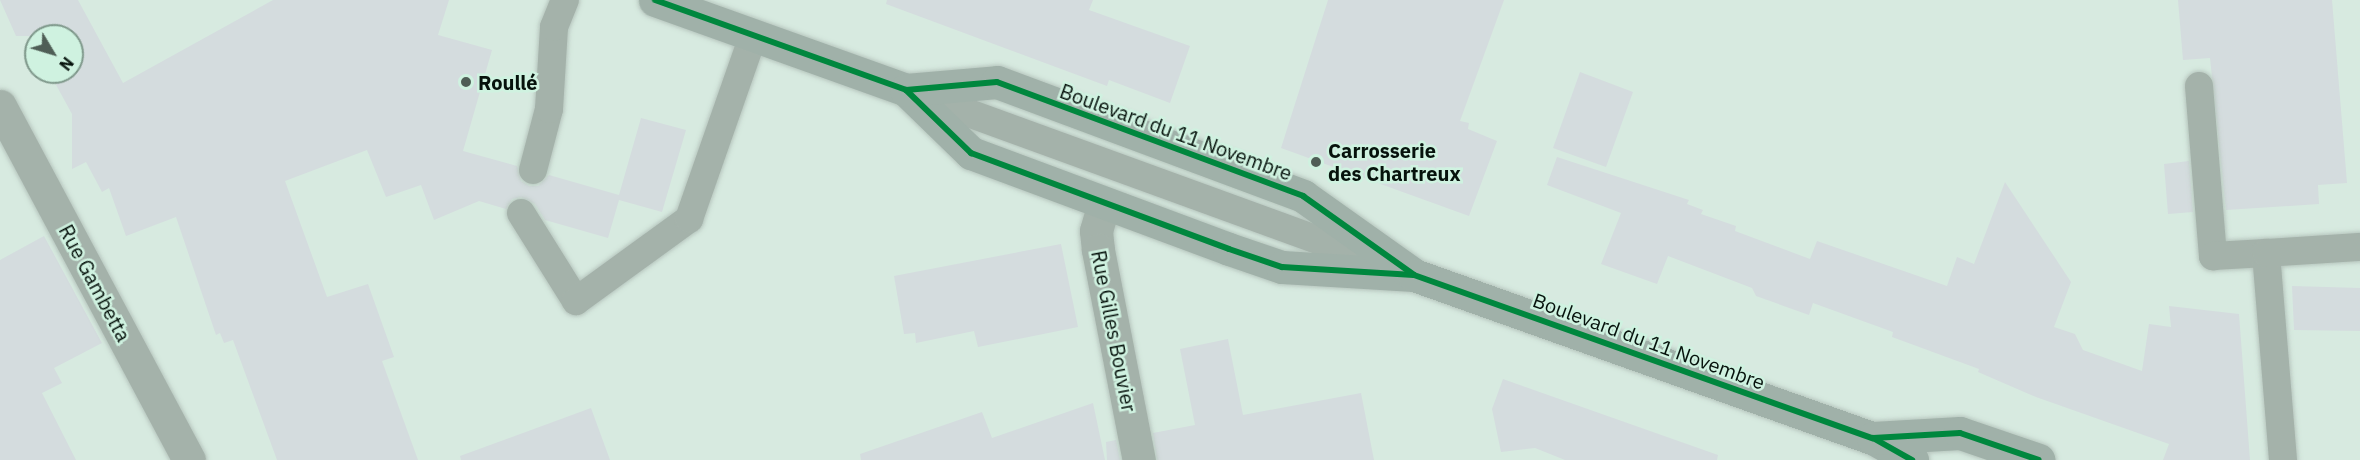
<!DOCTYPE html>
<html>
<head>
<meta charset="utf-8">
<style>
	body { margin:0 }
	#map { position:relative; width:2360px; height:460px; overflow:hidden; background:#d7eae0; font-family:"IBM Plex Sans",sans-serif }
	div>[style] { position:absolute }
	.building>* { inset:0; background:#d4dcde }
	.roads { filter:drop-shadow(0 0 2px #b7c6be) drop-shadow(0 0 2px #b7c6be) }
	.service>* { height:28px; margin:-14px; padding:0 14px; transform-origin:14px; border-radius:14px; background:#a4b2aa }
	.minor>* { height:33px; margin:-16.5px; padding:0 16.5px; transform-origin:16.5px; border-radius:16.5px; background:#a4b2aa }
	.tertiary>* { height:33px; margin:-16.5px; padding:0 16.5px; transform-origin:16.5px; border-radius:16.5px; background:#a4b2aa }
	.secondary>* { height:33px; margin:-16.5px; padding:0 16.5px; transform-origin:16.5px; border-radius:16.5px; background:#a0b1a9 }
	.cycleway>* { height:6px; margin:-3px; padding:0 3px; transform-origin:3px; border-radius:3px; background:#00873e }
	.dots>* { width:16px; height:16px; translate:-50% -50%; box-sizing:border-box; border:3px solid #cff2e0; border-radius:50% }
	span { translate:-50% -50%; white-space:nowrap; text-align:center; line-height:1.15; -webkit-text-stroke:5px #cff2e0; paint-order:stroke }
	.poi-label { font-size:20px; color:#06120c; font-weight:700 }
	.left { translate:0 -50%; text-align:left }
	.street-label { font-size:20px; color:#06120c }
	.north { position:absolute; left:24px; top:24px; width:60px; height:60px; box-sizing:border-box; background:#cff2e0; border:2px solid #7f988b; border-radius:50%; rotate:128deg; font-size:16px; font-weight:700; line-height:24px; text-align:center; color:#06120c }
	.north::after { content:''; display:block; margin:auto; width:21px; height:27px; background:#4f5e56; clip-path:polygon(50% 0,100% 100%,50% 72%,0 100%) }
</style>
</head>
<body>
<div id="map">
	<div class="building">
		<i style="clip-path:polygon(0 0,78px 0,123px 83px,273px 0,449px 0,438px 35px,492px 50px,463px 151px,517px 166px,521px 181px,529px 186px,538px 186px,549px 175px,619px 195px,641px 118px,686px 130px,662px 212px,619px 200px,608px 238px,545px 220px,535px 204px,521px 197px,512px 199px,506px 209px,479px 201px,434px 220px,421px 185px,386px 197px,367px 150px,285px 181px,327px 297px,368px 284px,394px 357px,382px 361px,418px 460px,277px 460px,233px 340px,224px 343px,220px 333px,216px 335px,176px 217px,126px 236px,109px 188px,102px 192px,86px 162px,72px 169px,72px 114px,49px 72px,72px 72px,72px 36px,36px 36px,36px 48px,29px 36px,16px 36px)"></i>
		<i style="clip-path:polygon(887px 0,1093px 0,1089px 10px,1190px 46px,1170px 103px,1109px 80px,1107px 86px,886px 4px)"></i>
		<i style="clip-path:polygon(1328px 0,1504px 0,1460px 121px,1469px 123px,1468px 129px,1497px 141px,1469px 216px,1281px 148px)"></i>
		<i style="clip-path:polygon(2178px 0,2332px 0,2347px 183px,2318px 185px,2319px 204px,2226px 210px,2210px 58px,2183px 60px)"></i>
		<i style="clip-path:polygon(1580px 72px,1633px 92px,1606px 167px,1553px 148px)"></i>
		<i style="clip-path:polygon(1557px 157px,1689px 200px,1687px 204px,1703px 210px,1701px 214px,1736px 226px,1735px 231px,1810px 259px,1817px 241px,1947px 286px,1957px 257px,1974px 264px,2005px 182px,2071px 282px,2054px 327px,2075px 334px,2083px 350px,2142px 371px,2149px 324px,2171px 327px,2169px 306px,2239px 314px,2250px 460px,2163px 460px,2169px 444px,2036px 397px,1978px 372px,1979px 369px,1892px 337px,1893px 332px,1813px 303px,1809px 315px,1756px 296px,1752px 288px,1668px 256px,1657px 284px,1601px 264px,1621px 213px,1547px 185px)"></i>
		<i style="clip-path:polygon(2189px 161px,2193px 212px,2168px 214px,2164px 164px)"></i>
		<i style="clip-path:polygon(44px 236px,102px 343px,54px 368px,62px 383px,42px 393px,76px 460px,0 460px,0 260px)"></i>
		<i style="clip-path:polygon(1061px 244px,1078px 327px,978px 347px,974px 331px,916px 343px,915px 333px,904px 334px,894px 276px)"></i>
		<i style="clip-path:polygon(2292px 286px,2360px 288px,2360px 331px,2294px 330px)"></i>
		<i style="clip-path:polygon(1228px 339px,1243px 415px,1361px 393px,1374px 460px,1157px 460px,1153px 433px,1195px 425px,1180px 349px)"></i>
		<i style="clip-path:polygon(1503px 379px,1718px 455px,1717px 460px,1565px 460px,1535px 448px,1501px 452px,1492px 409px)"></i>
		<i style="clip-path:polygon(1093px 403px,1105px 460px,861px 460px,860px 454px,982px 412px,992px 438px)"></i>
		<i style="clip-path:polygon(591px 408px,610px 460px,461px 460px,460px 456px)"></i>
		<i style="clip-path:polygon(1116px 440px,1120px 460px,1107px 460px,1106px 442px)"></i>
	</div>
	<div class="roads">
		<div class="service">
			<i style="left:2199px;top:86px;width:171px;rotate:85.3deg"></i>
			<i style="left:2213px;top:256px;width:53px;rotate:-3.2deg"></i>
			<i style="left:908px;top:91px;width:515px;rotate:19.98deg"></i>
			<i style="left:533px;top:170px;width:63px;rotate:-75.3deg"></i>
			<i style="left:549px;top:109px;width:82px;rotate:-86.5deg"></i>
			<i style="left:554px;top:27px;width:29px;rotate:-68deg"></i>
			<i style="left:521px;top:213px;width:104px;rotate:58deg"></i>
			<i style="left:576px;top:301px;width:140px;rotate:-36deg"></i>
			<i style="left:689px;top:219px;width:194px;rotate:-70.7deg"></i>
			<i style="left:2283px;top:460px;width:208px;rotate:-94.7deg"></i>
			<i style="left:2266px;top:253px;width:94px;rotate:-3.7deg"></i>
		</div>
		<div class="minor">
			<i style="left:1104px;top:203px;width:29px;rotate:106deg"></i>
			<i style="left:1096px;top:231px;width:19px;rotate:84deg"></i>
			<i style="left:1098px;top:250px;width:214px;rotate:79deg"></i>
		</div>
		<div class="tertiary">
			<i style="left:0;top:106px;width:401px;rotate:61.9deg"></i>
		</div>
		<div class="secondary">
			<i style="left:655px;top:0;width:267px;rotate:19.7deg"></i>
			<i style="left:906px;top:90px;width:91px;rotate:44.1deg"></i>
			<i style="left:971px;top:153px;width:275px;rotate:20.4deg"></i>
			<i style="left:1229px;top:249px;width:56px;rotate:18.8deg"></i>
			<i style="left:1282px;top:267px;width:132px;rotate:3.5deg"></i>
			<i style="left:906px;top:90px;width:91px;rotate:-5deg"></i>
			<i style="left:997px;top:82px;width:327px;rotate:20.4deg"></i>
			<i style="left:1303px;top:196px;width:136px;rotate:35.4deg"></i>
			<i style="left:1414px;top:275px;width:487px;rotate:19.6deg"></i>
			<i style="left:1873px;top:438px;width:45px;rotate:29.4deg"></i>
			<i style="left:1873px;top:438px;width:87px;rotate:-3.3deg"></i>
			<i style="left:1960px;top:433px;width:83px;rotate:18.9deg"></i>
		</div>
	</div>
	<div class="cycleway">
		<i style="left:655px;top:0;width:267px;rotate:19.7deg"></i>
		<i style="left:906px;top:90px;width:91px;rotate:44.1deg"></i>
		<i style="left:971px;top:153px;width:275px;rotate:20.4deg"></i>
		<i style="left:1229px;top:249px;width:56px;rotate:18.8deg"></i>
		<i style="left:1282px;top:267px;width:132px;rotate:3.5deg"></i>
		<i style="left:906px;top:90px;width:91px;rotate:-5deg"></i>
		<i style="left:997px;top:82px;width:327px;rotate:20.4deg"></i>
		<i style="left:1303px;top:196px;width:136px;rotate:35.4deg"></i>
		<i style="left:1414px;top:275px;width:487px;rotate:19.6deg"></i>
		<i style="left:1873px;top:438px;width:45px;rotate:29.4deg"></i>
		<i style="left:1873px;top:438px;width:87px;rotate:-3.3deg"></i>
		<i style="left:1960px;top:433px;width:83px;rotate:18.9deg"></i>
	</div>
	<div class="dots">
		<i style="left:466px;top:82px;background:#4f5e56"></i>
		<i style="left:1316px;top:162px;background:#4f5e56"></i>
	</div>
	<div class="poi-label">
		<span class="left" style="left:478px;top:82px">Roullé</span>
		<span class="left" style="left:1328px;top:162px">Carrosserie<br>des Chartreux</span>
	</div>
	<div class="street-label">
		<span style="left:1176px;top:132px;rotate:20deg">Boulevard du 11 Novembre</span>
		<span style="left:95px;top:283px;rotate:62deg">Rue Gambetta</span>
		<span style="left:1114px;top:331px;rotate:79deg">Rue Gilles Bouvier</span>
		<span style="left:1649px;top:341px;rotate:20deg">Boulevard du 11 Novembre</span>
	</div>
	<div class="north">N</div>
</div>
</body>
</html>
